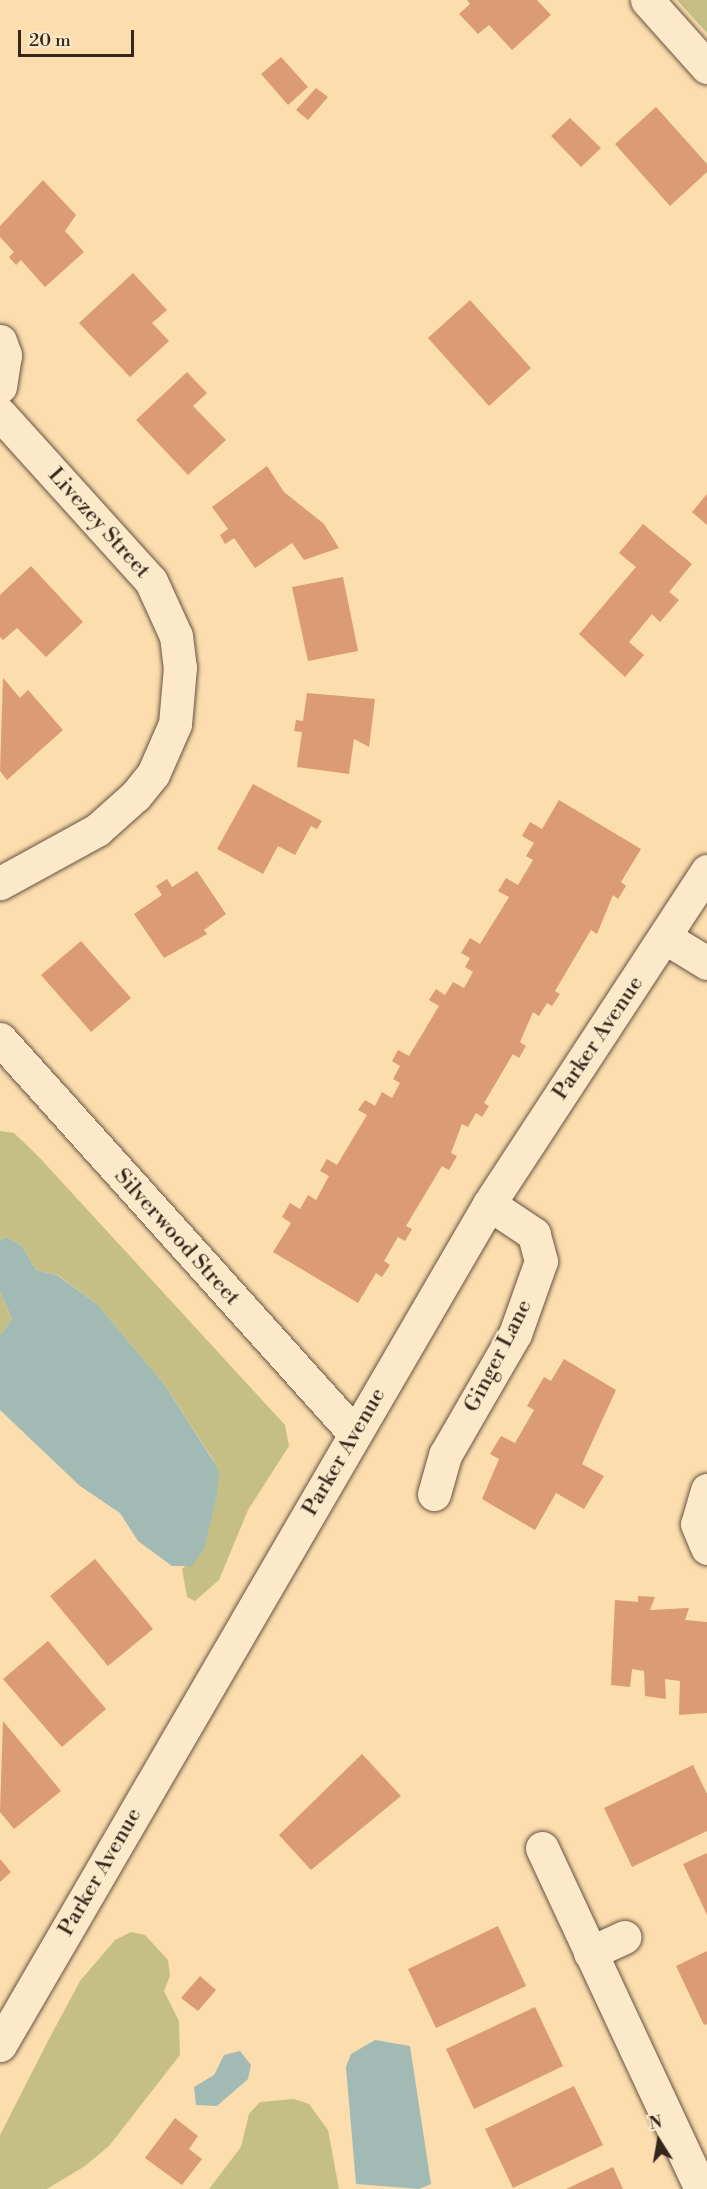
<!DOCTYPE html>
<html>
<head>
<meta charset="utf-8">
<style>
	body { margin:0 }
	#map { position:relative; width:707px; height:2189px; overflow:hidden; background:#fbddae; font-family:"Libre Bodoni",serif }
	div>[style] { position:absolute }
	.green>* { inset:0; background:#c6bf85 }
	.water>* { inset:0; background:#a1bab3 }
	.building>* { inset:0; background:#db9b74 }
	.roads { filter:drop-shadow(0 0 2px #685440) drop-shadow(0 0 2px #685440) }
	.street>* { height:33px; margin:-16.5px; padding:0 16.5px; transform-origin:16.5px; border-radius:16.5px; background:#fce9ca }
	span { translate:-50% -50%; white-space:nowrap; text-align:center; line-height:1.15; -webkit-text-stroke:5px #fce9ca; paint-order:stroke }
	.street-label { font-size:22px; color:#37261c }
	.north { position:absolute; left:629px; top:2111px; width:60px; height:60px; -webkit-text-stroke:4px #fce9ca; paint-order:stroke; rotate:349deg; font-size:16px; font-weight:700; line-height:24px; text-align:center; color:#37261c }
	.north::after { content:''; display:block; margin:auto; width:21px; height:27px; background:#37261c; clip-path:polygon(50% 0,100% 100%,50% 72%,0 100%) }
	.scale { position:absolute; left:18px; top:30px; width:116px; height:27px; box-sizing:border-box; border:3px solid #37261c; border-top:0; padding-left:8px; font-size:18px; line-height:21px; white-space:nowrap; color:#37261c; -webkit-text-stroke:4px #fce9ca; paint-order:stroke }
</style>
</head>
<body>
<div id="map">
	<div class="green">
		<i style="clip-path:polygon(677px 0,707px 0,707px 33px)"></i>
		<i style="clip-path:polygon(0 1131px,14px 1133px,38px 1156px,285px 1425px,289px 1446px,248px 1510px,219px 1580px,195px 1601px,187px 1597px,182px 1569px,204px 1549px,214px 1461px,164px 1384px,97px 1304px,58px 1275px,36px 1270px,22px 1246px,7px 1237px,0 1240px)"></i>
		<i style="clip-path:polygon(0 1291px,12px 1319px,0 1335px)"></i>
		<i style="clip-path:polygon(131px 1932px,145px 1935px,168px 1960px,170px 1976px,164px 1991px,179px 2021px,180px 2055px,109px 2146px,85px 2166px,47px 2189px,0 2189px,0 2135px,49px 2039px,80px 1981px,115px 1940px)"></i>
		<i style="clip-path:polygon(294px 2099px,309px 2104px,328px 2130px,339px 2189px,209px 2189px,241px 2147px,249px 2114px,260px 2102px)"></i>
	</div>
	<div class="water">
		<i style="clip-path:polygon(7px 1237px,22px 1246px,36px 1270px,57px 1275px,97px 1304px,164px 1384px,214px 1462px,219px 1472px,217px 1494px,204px 1549px,192px 1566px,172px 1566px,138px 1541px,120px 1513px,80px 1486px,0 1410px,0 1335px,12px 1319px,0 1291px,0 1240px)"></i>
		<i style="clip-path:polygon(375px 2040px,410px 2046px,431px 2184px,419px 2189px,356px 2184px,346px 2067px,351px 2054px)"></i>
		<i style="clip-path:polygon(240px 2051px,251px 2065px,248px 2079px,217px 2106px,196px 2105px,194px 2087px,214px 2075px,224px 2055px)"></i>
	</div>
	<div class="building">
		<i style="clip-path:polygon(467px 0,537px 0,551px 15px,512px 50px,489px 25px,478px 34px,459px 14px,470px 4px)"></i>
		<i style="clip-path:polygon(281px 57px,308px 87px,288px 105px,261px 74px)"></i>
		<i style="clip-path:polygon(316px 88px,328px 97px,308px 120px,296px 110px)"></i>
		<i style="clip-path:polygon(656px 107px,707px 164px,707px 172px,670px 206px,615px 144px)"></i>
		<i style="clip-path:polygon(570px 118px,601px 148px,581px 167px,551px 136px)"></i>
		<i style="clip-path:polygon(43px 180px,76px 215px,65px 231px,84px 252px,45px 287px,21px 260px,16px 265px,9px 257px,14px 252px,0 237px,0 226px)"></i>
		<i style="clip-path:polygon(133px 273px,167px 310px,152px 323px,169px 341px,130px 377px,79px 323px)"></i>
		<i style="clip-path:polygon(470px 300px,531px 368px,489px 406px,428px 338px)"></i>
		<i style="clip-path:polygon(187px 372px,207px 393px,193px 406px,226px 440px,188px 475px,136px 420px)"></i>
		<i style="clip-path:polygon(267px 466px,284px 492px,324px 524px,339px 548px,304px 560px,292px 543px,255px 568px,234px 538px,225px 544px,220px 535px,228px 529px,212px 507px)"></i>
		<i style="clip-path:polygon(707px 494px,707px 525px,692px 512px)"></i>
		<i style="clip-path:polygon(643px 524px,692px 564px,669px 592px,679px 600px,660px 622px,652px 614px,629px 642px,644px 655px,625px 677px,579px 634px,636px 567px,619px 553px)"></i>
		<i style="clip-path:polygon(31px 566px,83px 622px,46px 657px,17px 628px,3px 640px,0 637px,0 595px)"></i>
		<i style="clip-path:polygon(343px 577px,358px 651px,308px 661px,292px 587px)"></i>
		<i style="clip-path:polygon(3px 678px,20px 698px,28px 690px,63px 730px,7px 780px,0 771px)"></i>
		<i style="clip-path:polygon(307px 693px,375px 699px,369px 747px,354px 739px,349px 774px,297px 767px,302px 732px,294px 731px,296px 720px,303px 721px)"></i>
		<i style="clip-path:polygon(253px 784px,322px 821px,317px 829px,311px 826px,295px 855px,278px 846px,263px 874px,217px 849px)"></i>
		<i style="clip-path:polygon(559px 800px,641px 849px,621px 882px,626px 886px,618px 899px,613px 895px,597px 934px,591px 930px,555px 991px,560px 994px,552px 1006px,547px 1003px,539px 1016px,533px 1012px,520px 1042px,526px 1046px,519px 1058px,513px 1054px,484px 1103px,489px 1106px,482px 1117px,476px 1113px,468px 1127px,462px 1124px,451px 1153px,457px 1156px,449px 1170px,442px 1166px,406px 1226px,412px 1229px,405px 1241px,398px 1237px,384px 1261px,390px 1265px,382px 1277px,376px 1273px,358px 1303px,273px 1252px,291px 1223px,282px 1217px,290px 1203px,300px 1209px,308px 1195px,316px 1200px,329px 1176px,320px 1171px,327px 1159px,337px 1165px,367px 1115px,358px 1110px,365px 1100px,375px 1106px,382px 1092px,392px 1098px,400px 1083px,393px 1079px,400px 1066px,392px 1061px,398px 1050px,409px 1056px,439px 1006px,429px 1000px,436px 989px,445px 995px,453px 982px,464px 988px,473px 972px,465px 967px,470px 958px,461px 953px,470px 938px,480px 944px,509px 897px,498px 891px,506px 878px,518px 885px,533px 860px,526px 856px,534px 843px,522px 836px,530px 822px,542px 829px)"></i>
		<i style="clip-path:polygon(197px 871px,226px 914px,204px 930px,207px 934px,164px 958px,134px 914px,162px 895px,156px 886px,167px 879px,172px 887px)"></i>
		<i style="clip-path:polygon(81px 941px,131px 998px,91px 1032px,41px 975px)"></i>
		<i style="clip-path:polygon(564px 1359px,616px 1390px,582px 1464px,604px 1476px,584px 1509px,556px 1493px,535px 1530px,482px 1499px,499px 1459px,490px 1454px,501px 1436px,515px 1443px,534px 1410px,527px 1406px,544px 1377px,551px 1381px)"></i>
		<i style="clip-path:polygon(95px 1559px,153px 1629px,108px 1666px,50px 1596px)"></i>
		<i style="clip-path:polygon(638px 1596px,655px 1597px,650px 1610px,689px 1608px,685px 1620px,707px 1622px,707px 1713px,679px 1715px,680px 1681px,665px 1679px,666px 1699px,645px 1696px,644px 1671px,632px 1669px,630px 1687px,611px 1685px,615px 1600px,638px 1602px)"></i>
		<i style="clip-path:polygon(48px 1641px,106px 1709px,62px 1747px,3px 1679px)"></i>
		<i style="clip-path:polygon(3px 1721px,61px 1791px,14px 1829px,0 1812px)"></i>
		<i style="clip-path:polygon(362px 1754px,401px 1796px,311px 1870px,279px 1835px)"></i>
		<i style="clip-path:polygon(693px 1765px,707px 1794px,707px 1831px,632px 1867px,604px 1808px)"></i>
		<i style="clip-path:polygon(707px 1853px,707px 1915px,683px 1864px)"></i>
		<i style="clip-path:polygon(0 1859px,11px 1872px,0 1882px)"></i>
		<i style="clip-path:polygon(498px 1926px,526px 1986px,436px 2028px,408px 1969px)"></i>
		<i style="clip-path:polygon(707px 1951px,707px 2024px,704px 2025px,676px 1966px)"></i>
		<i style="clip-path:polygon(200px 1976px,216px 1990px,198px 2011px,181px 1998px)"></i>
		<i style="clip-path:polygon(535px 2007px,563px 2066px,474px 2109px,446px 2049px)"></i>
		<i style="clip-path:polygon(574px 2086px,603px 2145px,513px 2188px,485px 2129px)"></i>
		<i style="clip-path:polygon(175px 2118px,198px 2136px,189px 2149px,202px 2159px,182px 2185px,145px 2158px)"></i>
		<i style="clip-path:polygon(613px 2167px,623px 2189px,566px 2189px)"></i>
	</div>
	<div class="roads">
		<div class="street">
			<i style="left:647px;top:0;width:90px;rotate:48.2deg"></i>
			<i style="left:0;top:341px;width:15px;rotate:70deg"></i>
			<i style="left:5px;top:355px;width:32px;rotate:99deg"></i>
			<i style="left:0;top:414px;width:225px;rotate:47.9deg"></i>
			<i style="left:151px;top:581px;width:60px;rotate:65.6deg"></i>
			<i style="left:176px;top:636px;width:31px;rotate:83deg"></i>
			<i style="left:180px;top:667px;width:57px;rotate:95deg"></i>
			<i style="left:175px;top:724px;width:55px;rotate:113.7deg"></i>
			<i style="left:153px;top:774px;width:28px;rotate:129deg"></i>
			<i style="left:135px;top:796px;width:51px;rotate:138.2deg"></i>
			<i style="left:97px;top:830px;width:111px;rotate:151.3deg"></i>
			<i style="left:666px;top:938px;width:48px;rotate:31.4deg"></i>
			<i style="left:0;top:1039px;width:531px;rotate:48.05deg"></i>
			<i style="left:707px;top:1490px;width:35px;rotate:106deg"></i>
			<i style="left:697px;top:1524px;width:26px;rotate:67deg"></i>
			<i style="left:434px;top:1494px;width:41px;rotate:-74.2deg"></i>
			<i style="left:445px;top:1455px;width:140px;rotate:-60deg"></i>
			<i style="left:515px;top:1334px;width:77px;rotate:-70.4deg"></i>
			<i style="left:541px;top:1261px;width:28px;rotate:-105deg"></i>
			<i style="left:534px;top:1234px;width:54px;rotate:-146.3deg"></i>
			<i style="left:542px;top:1848px;width:376px;rotate:65deg"></i>
			<i style="left:590px;top:1953px;width:38px;rotate:-25deg"></i>
			<i style="left:0;top:2045px;width:973px;rotate:-59.82deg"></i>
			<i style="left:489px;top:1204px;width:398px;rotate:-56.8deg"></i>
		</div>
	</div>
	<div class="street-label">
		<span style="left:99px;top:523px;rotate:48deg">Livezey Street</span>
		<span style="left:598px;top:1038px;rotate:-56deg">Parker Avenue</span>
		<span style="left:177px;top:1237px;rotate:48deg">Silverwood Street</span>
		<span style="left:498px;top:1356px;rotate:-63deg">Ginger Lane</span>
		<span style="left:344px;top:1452px;rotate:-60deg">Parker Avenue</span>
		<span style="left:100px;top:1872px;rotate:-60deg">Parker Avenue</span>
	</div>
	<div class="north">N</div>
	<div class="scale">20 m</div>
</div>
</body>
</html>
